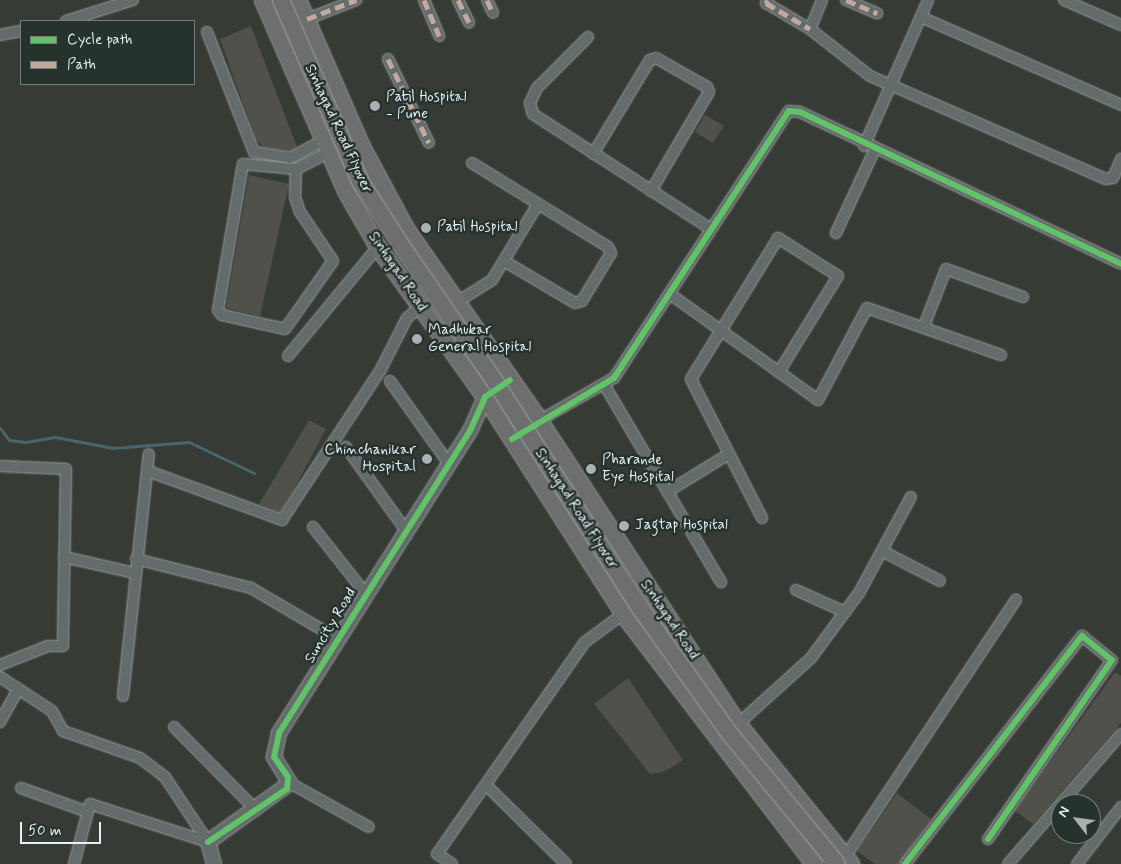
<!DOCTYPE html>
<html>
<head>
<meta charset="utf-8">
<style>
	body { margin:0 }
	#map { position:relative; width:1121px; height:864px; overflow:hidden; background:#363b36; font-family:Mynerve,sans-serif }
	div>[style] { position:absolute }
	.stream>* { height:3px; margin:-1.5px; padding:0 1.5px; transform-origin:1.5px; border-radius:1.5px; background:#49656d }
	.building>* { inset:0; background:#51514c }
	.roads { filter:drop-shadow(0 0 1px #9b9f9e) drop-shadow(0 0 1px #9b9f9e) }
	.street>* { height:10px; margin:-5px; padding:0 5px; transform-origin:5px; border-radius:5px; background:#646b6b }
	.secondary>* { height:14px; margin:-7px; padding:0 7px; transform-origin:7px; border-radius:7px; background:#646b6b }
	.primary>* { height:16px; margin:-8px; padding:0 8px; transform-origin:8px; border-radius:8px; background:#6c6f6d }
	.bridges { filter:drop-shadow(0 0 1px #9b9f9e) drop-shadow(0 0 1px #9b9f9e) }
	.primary-bridge>* { height:16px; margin:-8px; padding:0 8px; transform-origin:8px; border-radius:8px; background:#6c6f6d }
	.quiet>* { height:5px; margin-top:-2.5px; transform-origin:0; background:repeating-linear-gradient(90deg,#c3a89e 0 10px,transparent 0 15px) }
	.cycleway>* { height:6px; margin:-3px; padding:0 3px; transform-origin:3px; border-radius:3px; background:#61c268 }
	.dots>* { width:14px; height:14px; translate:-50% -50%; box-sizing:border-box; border:2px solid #26332d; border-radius:50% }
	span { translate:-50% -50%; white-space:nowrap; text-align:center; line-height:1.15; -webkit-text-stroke:5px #26332d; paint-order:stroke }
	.poi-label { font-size:15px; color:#e8f1f8 }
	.left { translate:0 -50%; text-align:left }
	.right { translate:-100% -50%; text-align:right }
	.street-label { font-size:15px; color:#e8f1f8 }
	.legend { position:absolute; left:20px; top:20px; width:175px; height:65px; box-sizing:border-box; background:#26332d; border:1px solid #747f7e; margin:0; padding:6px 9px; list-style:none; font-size:15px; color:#e8f1f8 }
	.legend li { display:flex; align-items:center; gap:10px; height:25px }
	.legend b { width:25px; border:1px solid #747f7e }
	.north { position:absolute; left:1051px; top:794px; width:50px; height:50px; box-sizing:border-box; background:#26332d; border:1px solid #747f7e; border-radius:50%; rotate:300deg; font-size:14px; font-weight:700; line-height:20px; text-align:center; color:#e8f1f8 }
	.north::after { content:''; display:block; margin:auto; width:18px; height:22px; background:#aab1b4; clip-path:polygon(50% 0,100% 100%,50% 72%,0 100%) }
	.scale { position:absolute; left:20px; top:822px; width:81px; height:22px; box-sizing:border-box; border:2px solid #e8f1f8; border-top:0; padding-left:6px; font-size:15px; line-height:18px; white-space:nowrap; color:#e8f1f8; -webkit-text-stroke:4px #26332d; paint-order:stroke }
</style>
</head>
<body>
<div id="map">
	<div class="stream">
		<i style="left:0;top:428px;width:15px;rotate:53deg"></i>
		<i style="left:9px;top:440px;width:17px;rotate:7deg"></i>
		<i style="left:26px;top:442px;width:29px;rotate:-10deg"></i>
		<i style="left:55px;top:437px;width:59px;rotate:10.7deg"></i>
		<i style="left:113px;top:448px;width:76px;rotate:-4.5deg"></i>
		<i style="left:189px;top:442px;width:72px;rotate:25.5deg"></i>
	</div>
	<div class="building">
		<i style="clip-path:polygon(251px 26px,297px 147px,289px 151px,263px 147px,256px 139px,220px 39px)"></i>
		<i style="clip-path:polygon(705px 115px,724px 126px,713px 143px,695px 132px)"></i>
		<i style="clip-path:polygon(249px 175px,289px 184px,260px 316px,226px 308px)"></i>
		<i style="clip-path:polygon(309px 420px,326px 429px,293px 491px,279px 512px,259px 504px)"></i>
		<i style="clip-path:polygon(1115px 672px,1121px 676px,1121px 723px,1033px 824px,1015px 811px)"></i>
		<i style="clip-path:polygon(628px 678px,683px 760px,664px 772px,650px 774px,594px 704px)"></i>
		<i style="clip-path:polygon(897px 793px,931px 819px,898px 864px,875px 864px,857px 851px)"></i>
	</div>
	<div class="roads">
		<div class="street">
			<i style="left:424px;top:0;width:39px;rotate:67deg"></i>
			<i style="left:458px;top:0;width:25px;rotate:64deg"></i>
			<i style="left:487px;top:0;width:14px;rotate:65deg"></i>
			<i style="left:768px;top:0;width:4px;rotate:124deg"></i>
			<i style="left:766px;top:3px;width:51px;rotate:30.6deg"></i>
			<i style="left:822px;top:0;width:31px;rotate:112deg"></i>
			<i style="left:810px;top:29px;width:76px;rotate:38.1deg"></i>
			<i style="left:870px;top:76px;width:257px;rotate:23.6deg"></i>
			<i style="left:1106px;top:179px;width:7px;rotate:-8deg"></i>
			<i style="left:1113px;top:178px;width:21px;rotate:-67deg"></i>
			<i style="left:846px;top:0;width:34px;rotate:23deg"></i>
			<i style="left:1064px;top:0;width:62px;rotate:23.7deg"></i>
			<i style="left:921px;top:17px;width:219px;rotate:23.7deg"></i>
			<i style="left:307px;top:19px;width:53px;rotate:-21.2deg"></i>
			<i style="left:66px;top:21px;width:70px;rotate:-17.4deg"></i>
			<i style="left:207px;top:32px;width:129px;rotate:68.6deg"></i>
			<i style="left:254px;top:152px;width:36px;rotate:9deg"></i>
			<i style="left:290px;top:158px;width:38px;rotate:-28deg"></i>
			<i style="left:0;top:35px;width:21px;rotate:-11deg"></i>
			<i style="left:588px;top:37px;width:72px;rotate:135deg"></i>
			<i style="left:537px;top:88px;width:17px;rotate:115deg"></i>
			<i style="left:530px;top:103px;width:11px;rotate:75deg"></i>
			<i style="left:533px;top:114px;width:212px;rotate:32.9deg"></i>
			<i style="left:388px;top:59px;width:93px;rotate:64deg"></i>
			<i style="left:864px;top:146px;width:159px;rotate:-66.3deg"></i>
			<i style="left:593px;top:154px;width:110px;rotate:-58.8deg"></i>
			<i style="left:650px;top:60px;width:6px;rotate:-18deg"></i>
			<i style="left:656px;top:58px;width:59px;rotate:29.6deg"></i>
			<i style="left:707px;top:87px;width:5px;rotate:68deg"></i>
			<i style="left:709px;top:92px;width:115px;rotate:120.4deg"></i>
			<i style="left:472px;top:163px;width:160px;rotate:31.7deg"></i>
			<i style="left:608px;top:247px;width:7px;rotate:63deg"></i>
			<i style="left:611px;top:253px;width:56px;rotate:121.1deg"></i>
			<i style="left:582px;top:301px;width:7px;rotate:164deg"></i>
			<i style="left:575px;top:303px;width:82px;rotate:-149.4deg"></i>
			<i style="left:296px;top:169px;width:28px;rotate:92deg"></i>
			<i style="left:295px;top:197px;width:16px;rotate:72deg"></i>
			<i style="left:300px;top:212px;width:59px;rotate:56deg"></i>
			<i style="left:333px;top:261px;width:83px;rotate:125.2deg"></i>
			<i style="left:285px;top:329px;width:65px;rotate:-167.5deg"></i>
			<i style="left:222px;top:315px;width:6px;rotate:-129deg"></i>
			<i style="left:218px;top:310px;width:148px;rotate:-80.3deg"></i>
			<i style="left:243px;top:164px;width:53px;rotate:5.4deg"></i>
			<i style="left:296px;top:169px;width:37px;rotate:-27deg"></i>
			<i style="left:836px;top:233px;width:90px;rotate:-65.1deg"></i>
			<i style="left:670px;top:294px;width:182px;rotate:35.6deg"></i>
			<i style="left:818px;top:400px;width:104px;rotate:-62deg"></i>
			<i style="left:867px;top:308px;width:142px;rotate:19.3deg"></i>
			<i style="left:454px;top:304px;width:45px;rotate:-32.3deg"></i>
			<i style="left:492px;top:280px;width:89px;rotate:-58.8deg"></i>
			<i style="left:924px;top:326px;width:61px;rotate:-68.9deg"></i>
			<i style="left:946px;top:269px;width:82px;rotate:20deg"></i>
			<i style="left:288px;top:356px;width:141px;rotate:-50.5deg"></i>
			<i style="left:390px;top:381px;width:98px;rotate:54.5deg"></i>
			<i style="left:605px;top:386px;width:228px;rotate:59.4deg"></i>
			<i style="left:535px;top:423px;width:91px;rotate:-29.7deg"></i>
			<i style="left:614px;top:378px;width:319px;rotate:-56.8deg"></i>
			<i style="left:789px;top:111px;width:11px;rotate:5deg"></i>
			<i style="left:800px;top:112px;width:355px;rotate:25.3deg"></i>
			<i style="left:346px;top:447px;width:101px;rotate:54.3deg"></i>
			<i style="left:0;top:466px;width:66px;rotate:2.6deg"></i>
			<i style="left:66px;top:469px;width:177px;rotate:91deg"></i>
			<i style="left:63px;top:646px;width:15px;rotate:180deg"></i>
			<i style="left:48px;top:646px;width:52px;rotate:158.4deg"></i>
			<i style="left:148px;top:471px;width:143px;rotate:20.1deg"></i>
			<i style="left:282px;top:520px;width:181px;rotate:-56.7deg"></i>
			<i style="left:381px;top:369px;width:57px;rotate:-63deg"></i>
			<i style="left:407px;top:318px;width:18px;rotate:-41deg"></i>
			<i style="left:667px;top:492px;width:73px;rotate:-31.5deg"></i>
			<i style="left:762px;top:518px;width:156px;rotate:-117.1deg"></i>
			<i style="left:691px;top:379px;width:166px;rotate:-58.3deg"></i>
			<i style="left:778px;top:238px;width:71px;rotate:32.3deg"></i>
			<i style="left:838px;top:276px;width:113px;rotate:121.6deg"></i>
			<i style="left:313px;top:527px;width:85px;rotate:51.7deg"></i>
			<i style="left:882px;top:551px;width:65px;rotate:27.3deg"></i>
			<i style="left:64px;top:557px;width:73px;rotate:12.7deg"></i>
			<i style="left:136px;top:559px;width:119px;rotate:14.2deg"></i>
			<i style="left:251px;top:588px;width:101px;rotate:30.4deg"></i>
			<i style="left:796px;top:590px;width:54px;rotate:24.2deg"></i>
			<i style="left:0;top:677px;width:62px;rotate:33.2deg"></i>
			<i style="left:52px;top:711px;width:23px;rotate:61deg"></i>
			<i style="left:63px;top:731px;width:82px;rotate:19.3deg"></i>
			<i style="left:140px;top:758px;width:31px;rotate:37deg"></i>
			<i style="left:165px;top:777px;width:78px;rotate:56.5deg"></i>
			<i style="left:123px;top:696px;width:243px;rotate:-83.9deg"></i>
			<i style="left:0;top:722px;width:38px;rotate:-61deg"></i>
			<i style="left:738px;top:724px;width:98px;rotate:-42.1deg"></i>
			<i style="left:811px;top:658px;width:81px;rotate:-53.6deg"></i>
			<i style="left:859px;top:593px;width:109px;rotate:-61.6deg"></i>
			<i style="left:174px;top:727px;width:117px;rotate:45.3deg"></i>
			<i style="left:290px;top:783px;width:90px;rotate:29.1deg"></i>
			<i style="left:486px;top:785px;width:112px;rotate:44.6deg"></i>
			<i style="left:21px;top:788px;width:71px;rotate:19.7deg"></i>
			<i style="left:845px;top:857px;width:309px;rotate:-56.4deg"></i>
			<i style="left:74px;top:864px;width:62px;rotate:-75.1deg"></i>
			<i style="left:90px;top:804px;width:124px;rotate:17.9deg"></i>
			<i style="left:452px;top:864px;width:18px;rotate:-146deg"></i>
			<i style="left:437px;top:854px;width:259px;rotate:-55.1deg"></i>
			<i style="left:585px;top:642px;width:47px;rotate:-36.4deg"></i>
			<i style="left:905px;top:864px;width:289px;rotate:-52.2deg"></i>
			<i style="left:1082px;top:636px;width:38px;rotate:39deg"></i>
			<i style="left:1112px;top:660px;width:218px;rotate:124.7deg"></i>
			<i style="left:1008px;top:864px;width:172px;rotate:-49deg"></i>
			<i style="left:1077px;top:864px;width:72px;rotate:-52.3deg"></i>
		</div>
		<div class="secondary">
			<i style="left:214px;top:864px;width:23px;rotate:-105deg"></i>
			<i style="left:208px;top:842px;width:101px;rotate:-35.7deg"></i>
			<i style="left:290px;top:783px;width:31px;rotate:-122deg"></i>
			<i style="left:274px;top:757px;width:25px;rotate:-78deg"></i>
			<i style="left:279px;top:733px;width:357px;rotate:-57.7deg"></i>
			<i style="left:470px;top:431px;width:37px;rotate:-66deg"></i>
			<i style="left:485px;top:397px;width:9px;rotate:-32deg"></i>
		</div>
		<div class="primary">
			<i style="left:263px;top:0;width:208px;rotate:66.5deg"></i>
			<i style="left:346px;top:191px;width:64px;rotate:60.3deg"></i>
			<i style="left:378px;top:247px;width:184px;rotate:54.5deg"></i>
			<i style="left:485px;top:397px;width:264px;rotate:57.4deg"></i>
			<i style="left:627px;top:619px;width:308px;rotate:52.6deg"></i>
			<i style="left:298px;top:0;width:158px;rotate:66.5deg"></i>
			<i style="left:361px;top:145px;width:95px;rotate:61.8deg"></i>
			<i style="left:406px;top:229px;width:233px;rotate:55.1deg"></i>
			<i style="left:539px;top:420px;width:363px;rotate:56.8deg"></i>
			<i style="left:738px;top:724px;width:180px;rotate:51.1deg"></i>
		</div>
	</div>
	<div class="bridges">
		<div class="primary-bridge">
			<i style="left:281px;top:0;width:197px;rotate:66.4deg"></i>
			<i style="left:360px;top:181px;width:83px;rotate:57.3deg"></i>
			<i style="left:405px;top:251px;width:157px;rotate:55.4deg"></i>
			<i style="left:494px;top:380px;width:271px;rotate:57.4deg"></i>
			<i style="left:640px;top:608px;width:155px;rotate:54.5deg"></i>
			<i style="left:730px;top:734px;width:168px;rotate:50.5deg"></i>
		</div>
	</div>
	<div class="quiet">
		<i style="left:424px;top:0;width:39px;rotate:67deg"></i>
		<i style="left:458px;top:0;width:25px;rotate:64deg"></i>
		<i style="left:487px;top:0;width:14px;rotate:65deg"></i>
		<i style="left:768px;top:0;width:4px;rotate:124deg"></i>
		<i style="left:766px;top:3px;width:51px;rotate:30.6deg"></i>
		<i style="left:846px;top:0;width:34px;rotate:23deg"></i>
		<i style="left:307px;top:19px;width:53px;rotate:-21.2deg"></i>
		<i style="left:388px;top:59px;width:93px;rotate:64deg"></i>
	</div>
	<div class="cycleway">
		<i style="left:512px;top:439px;width:119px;rotate:-30.9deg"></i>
		<i style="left:614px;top:378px;width:319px;rotate:-56.8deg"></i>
		<i style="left:789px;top:111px;width:11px;rotate:5deg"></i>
		<i style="left:800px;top:112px;width:355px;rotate:25.3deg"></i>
		<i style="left:208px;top:842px;width:95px;rotate:-33.9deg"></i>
		<i style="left:287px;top:789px;width:12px;rotate:-85deg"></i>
		<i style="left:288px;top:777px;width:24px;rotate:-125deg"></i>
		<i style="left:274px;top:757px;width:25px;rotate:-78deg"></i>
		<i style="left:279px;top:733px;width:357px;rotate:-57.7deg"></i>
		<i style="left:470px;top:431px;width:37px;rotate:-66deg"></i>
		<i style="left:485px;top:397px;width:30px;rotate:-34deg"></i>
		<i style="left:905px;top:864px;width:289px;rotate:-52.2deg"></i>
		<i style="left:1082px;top:636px;width:38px;rotate:39deg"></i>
		<i style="left:1112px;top:660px;width:218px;rotate:124.7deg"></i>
	</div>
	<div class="dots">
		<i style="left:375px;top:106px;background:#aab1b4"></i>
		<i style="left:426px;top:228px;background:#aab1b4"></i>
		<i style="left:417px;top:339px;background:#aab1b4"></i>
		<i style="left:427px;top:459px;background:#aab1b4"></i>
		<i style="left:591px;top:469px;background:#aab1b4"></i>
		<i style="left:624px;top:526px;background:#aab1b4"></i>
	</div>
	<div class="poi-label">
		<span class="left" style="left:386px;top:106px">Patil Hospital<br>- Pune</span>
		<span class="left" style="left:437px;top:228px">Patil Hospital</span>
		<span class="left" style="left:428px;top:339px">Madhukar<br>General Hospital</span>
		<span class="right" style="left:416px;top:459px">Chinchanikar<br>Hospital</span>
		<span class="left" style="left:602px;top:469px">Pharande<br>Eye Hospital</span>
		<span class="left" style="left:635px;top:526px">Jagtap Hospital</span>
	</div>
	<div class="street-label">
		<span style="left:338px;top:129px;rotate:65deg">Sinhagad Road Flyover</span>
		<span style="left:397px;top:272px;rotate:56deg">Sinhagad Road</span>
		<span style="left:576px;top:509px;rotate:57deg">Sinhagad Road Flyover</span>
		<span style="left:669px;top:620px;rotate:56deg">Sinhagad Road</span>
		<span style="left:331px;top:626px;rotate:-59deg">Suncity Road</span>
	</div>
	<ul class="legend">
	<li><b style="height:6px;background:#61c268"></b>Cycle path</li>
	<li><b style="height:6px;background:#c3a89e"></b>Path</li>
	</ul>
	<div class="north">N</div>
	<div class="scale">50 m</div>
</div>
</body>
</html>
